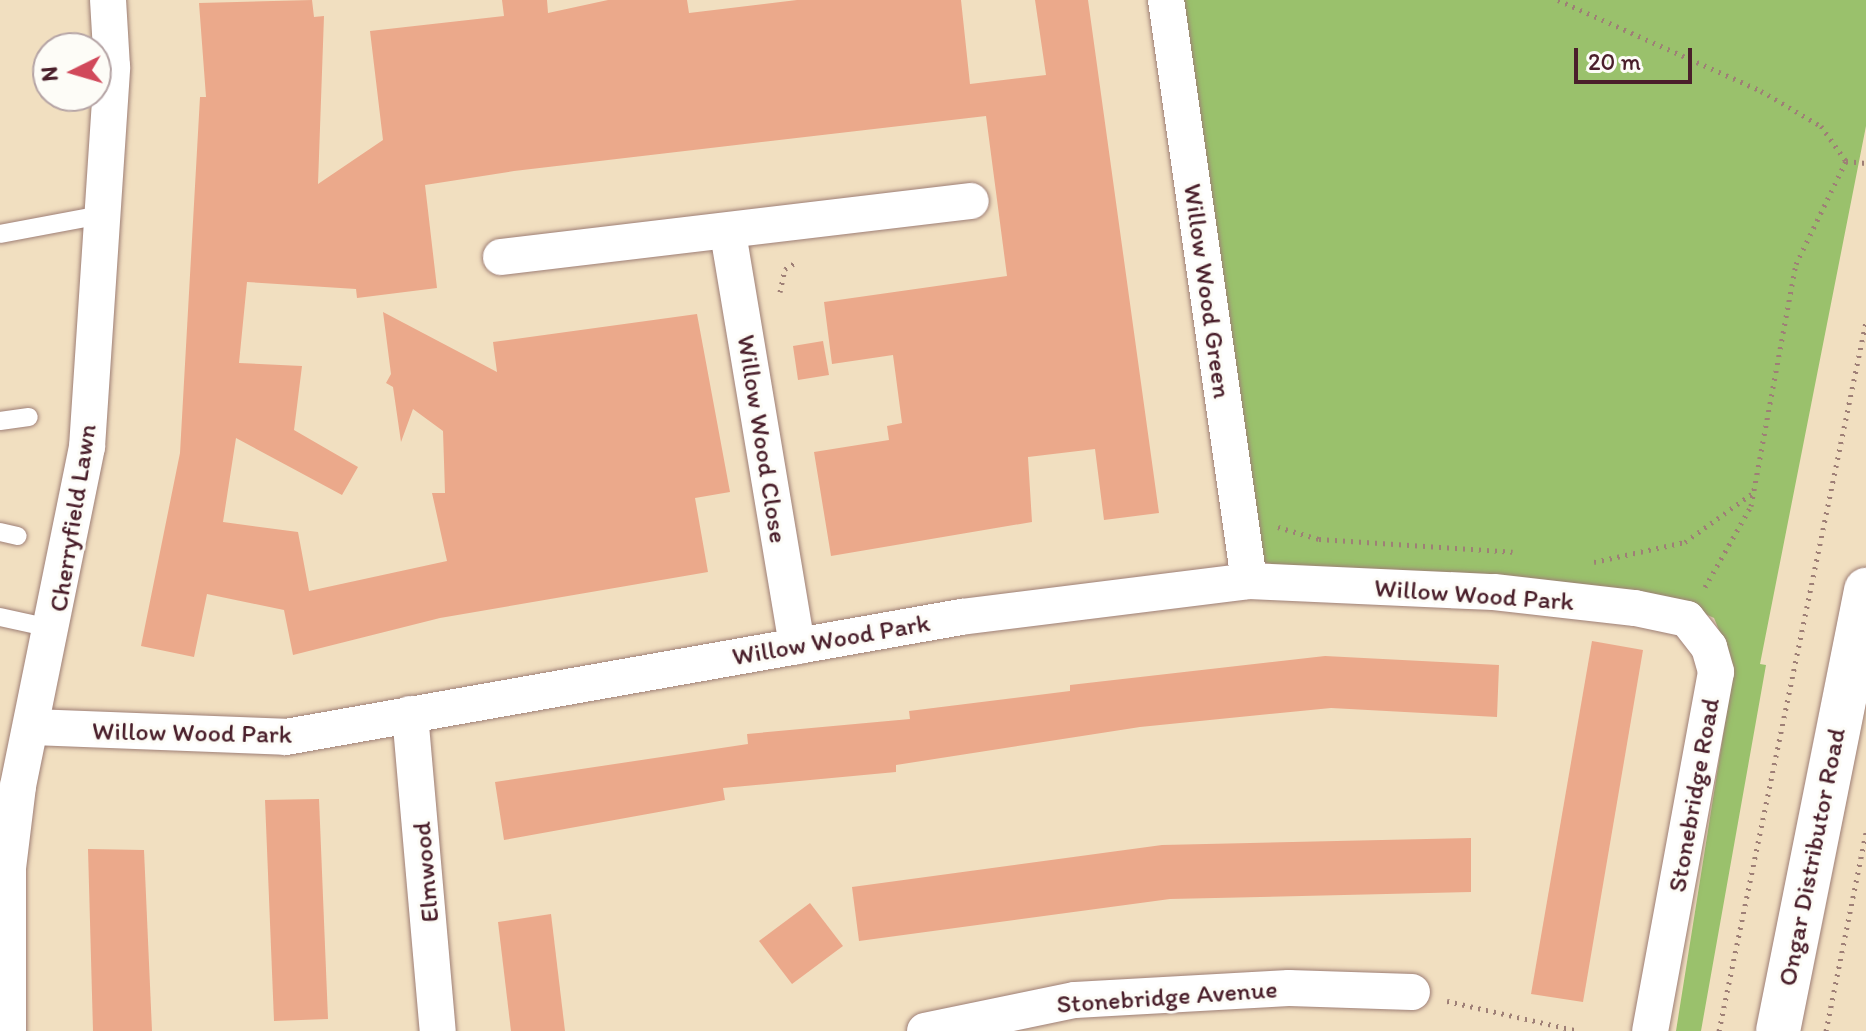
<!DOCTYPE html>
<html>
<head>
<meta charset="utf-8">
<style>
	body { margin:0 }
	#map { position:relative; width:1866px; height:1031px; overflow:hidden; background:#f1dfc0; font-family:Itim,sans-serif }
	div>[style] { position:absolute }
	.green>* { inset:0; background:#9ac16c }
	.building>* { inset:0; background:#eba98b }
	.path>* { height:5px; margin-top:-2.5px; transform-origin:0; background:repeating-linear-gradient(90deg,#9e7f76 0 2px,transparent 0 8px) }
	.roads { filter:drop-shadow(0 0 2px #9e7f76) drop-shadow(0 0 2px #9e7f76) }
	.service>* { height:18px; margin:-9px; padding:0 9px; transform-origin:9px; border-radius:9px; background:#fff }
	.minor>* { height:36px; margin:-18px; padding:0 18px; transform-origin:18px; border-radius:18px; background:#fff }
	.tertiary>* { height:44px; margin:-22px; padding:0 22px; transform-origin:22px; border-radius:22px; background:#fff }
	span { translate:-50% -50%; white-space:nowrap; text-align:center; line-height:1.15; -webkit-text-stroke:6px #fdfcf7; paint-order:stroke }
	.street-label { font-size:26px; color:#4a1f2b }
	.north { position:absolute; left:32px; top:32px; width:80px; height:80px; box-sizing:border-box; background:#fdfcf7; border:2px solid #b5a4a5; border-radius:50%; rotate:265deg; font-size:22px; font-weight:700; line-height:32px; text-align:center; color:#4a1f2b }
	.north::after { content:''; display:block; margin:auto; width:28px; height:36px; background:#d1495b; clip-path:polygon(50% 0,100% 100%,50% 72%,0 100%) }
	.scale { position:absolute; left:1574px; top:48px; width:118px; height:36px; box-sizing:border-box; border:4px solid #4a1f2b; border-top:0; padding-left:10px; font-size:24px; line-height:28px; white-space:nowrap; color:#4a1f2b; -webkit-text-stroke:6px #fdfcf7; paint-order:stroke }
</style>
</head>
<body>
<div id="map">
	<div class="green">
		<i style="clip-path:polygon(1167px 0,1866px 0,1866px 126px,1760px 664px,1766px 665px,1701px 1031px,1676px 1031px,1734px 667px,1714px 618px,1679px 602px,1252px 562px)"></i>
	</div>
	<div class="building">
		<i style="clip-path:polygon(312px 0,314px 17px,324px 16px,318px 184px,383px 140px,370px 31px,504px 16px,502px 0,547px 0,548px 13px,608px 0,687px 0,689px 13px,797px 0,961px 0,970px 84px,1046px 75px,1035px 0,1088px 0,1159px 513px,1104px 520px,1095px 449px,1028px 457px,1032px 522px,831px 556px,814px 452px,889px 440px,887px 426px,902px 423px,893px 355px,832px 364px,824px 302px,1007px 276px,986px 116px,514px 171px,425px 185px,437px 288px,357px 298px,356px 289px,247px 282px,239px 363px,302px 366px,294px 430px,358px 467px,342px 495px,236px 438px,223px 522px,298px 532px,309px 591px,447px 561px,432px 493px,445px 493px,443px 431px,413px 409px,401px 442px,393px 387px,386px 383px,391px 374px,383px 312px,497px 372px,493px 342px,697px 314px,730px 492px,695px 498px,708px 572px,440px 618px,293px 655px,284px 610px,207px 594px,194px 657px,141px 646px,180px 453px,200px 97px,206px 97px,199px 3px)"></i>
		<i style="clip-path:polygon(823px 341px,829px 375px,798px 380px,793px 346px)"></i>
		<i style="clip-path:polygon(1592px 641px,1643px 650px,1583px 1002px,1531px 994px)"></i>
		<i style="clip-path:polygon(1325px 656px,1499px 665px,1497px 717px,1331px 708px,1140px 727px,896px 765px,896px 772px,723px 788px,725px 800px,504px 840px,495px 782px,748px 744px,747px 734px,910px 719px,909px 711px,1070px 691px,1070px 685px)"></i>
		<i style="clip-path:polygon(319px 799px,328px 1019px,274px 1021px,265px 800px)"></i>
		<i style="clip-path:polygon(1471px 838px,1471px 892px,1170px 899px,859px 941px,852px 887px,1162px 845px)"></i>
		<i style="clip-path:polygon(88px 849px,144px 850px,152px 1031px,93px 1031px)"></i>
		<i style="clip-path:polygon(810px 903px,843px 946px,792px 984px,759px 941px)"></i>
		<i style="clip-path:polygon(551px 914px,565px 1031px,511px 1031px,498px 922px)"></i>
	</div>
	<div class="path">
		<i style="left:1558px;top:0;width:222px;rotate:24.1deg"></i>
		<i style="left:1761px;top:91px;width:69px;rotate:30.3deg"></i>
		<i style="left:1821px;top:126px;width:43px;rotate:54.5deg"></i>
		<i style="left:780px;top:292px;width:24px;rotate:-78deg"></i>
		<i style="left:785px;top:269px;width:13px;rotate:-32deg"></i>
		<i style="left:1278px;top:527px;width:43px;rotate:16.3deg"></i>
		<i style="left:1319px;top:539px;width:194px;rotate:3.8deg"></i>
		<i style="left:1594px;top:562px;width:93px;rotate:-12.4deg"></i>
		<i style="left:1685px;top:542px;width:85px;rotate:-35.9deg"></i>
		<i style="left:1705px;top:587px;width:93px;rotate:-60.4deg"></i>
		<i style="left:1751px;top:506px;width:246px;rotate:-79.5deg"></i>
		<i style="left:1796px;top:264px;width:114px;rotate:-64.1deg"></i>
		<i style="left:1846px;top:161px;width:20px;rotate:6deg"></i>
		<i style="left:1447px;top:1001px;width:135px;rotate:12.8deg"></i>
		<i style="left:1719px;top:1031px;width:724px;rotate:-78.29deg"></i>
		<i style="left:1826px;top:1031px;width:203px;rotate:-78.6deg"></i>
	</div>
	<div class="roads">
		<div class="service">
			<i style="left:0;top:234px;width:104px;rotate:-10.6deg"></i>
			<i style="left:0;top:421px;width:29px;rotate:-8deg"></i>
			<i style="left:0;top:532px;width:18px;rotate:13deg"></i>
			<i style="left:0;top:617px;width:56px;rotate:12.3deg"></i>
		</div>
		<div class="minor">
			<i style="left:1166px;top:0;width:587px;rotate:81.87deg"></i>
			<i style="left:728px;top:233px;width:419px;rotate:80.5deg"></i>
			<i style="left:501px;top:257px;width:473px;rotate:-6.8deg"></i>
			<i style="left:410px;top:714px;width:318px;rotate:85deg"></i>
			<i style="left:31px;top:727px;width:255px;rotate:2.2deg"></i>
			<i style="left:286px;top:737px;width:686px;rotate:-10.08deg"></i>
			<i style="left:961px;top:617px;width:290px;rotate:-7.1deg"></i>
			<i style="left:1249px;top:581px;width:245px;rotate:2.6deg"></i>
			<i style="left:1494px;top:592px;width:142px;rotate:6.5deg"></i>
			<i style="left:1635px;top:608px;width:53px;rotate:11.9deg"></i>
			<i style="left:1687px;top:619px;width:36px;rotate:52deg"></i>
			<i style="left:1709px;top:647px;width:26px;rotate:74deg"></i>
			<i style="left:1716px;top:672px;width:365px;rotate:100.4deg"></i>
			<i style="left:8px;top:1031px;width:163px;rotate:-90deg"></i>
			<i style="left:8px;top:868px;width:83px;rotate:-83deg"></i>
			<i style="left:18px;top:786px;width:346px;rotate:-78.5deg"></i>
			<i style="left:87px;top:447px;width:381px;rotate:-86.2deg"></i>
			<i style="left:112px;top:67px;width:67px;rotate:-93.4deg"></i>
			<i style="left:925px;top:1031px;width:153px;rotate:-11.7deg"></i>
			<i style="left:1075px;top:1000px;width:214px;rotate:-3.2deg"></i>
			<i style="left:1289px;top:988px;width:123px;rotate:1.9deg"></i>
		</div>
		<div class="tertiary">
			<i style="left:1778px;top:1031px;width:450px;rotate:-78.7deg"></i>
		</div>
	</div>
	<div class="street-label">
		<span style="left:1207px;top:291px;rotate:82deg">Willow Wood Green</span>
		<span style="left:762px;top:439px;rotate:81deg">Willow Wood Close</span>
		<span style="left:73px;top:518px;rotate:-81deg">Cherryfield Lawn</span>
		<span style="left:1474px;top:595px;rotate:4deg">Willow Wood Park</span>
		<span style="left:831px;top:640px;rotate:-10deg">Willow Wood Park</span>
		<span style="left:192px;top:733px;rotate:1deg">Willow Wood Park</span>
		<span style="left:1694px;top:795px;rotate:-80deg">Stonebridge Road</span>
		<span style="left:1812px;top:857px;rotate:-79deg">Ongar Distributor Road</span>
		<span style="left:426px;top:872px;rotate:-95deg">Elmwood</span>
		<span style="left:1167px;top:997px;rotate:-4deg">Stonebridge Avenue</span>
	</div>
	<div class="north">N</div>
	<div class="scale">20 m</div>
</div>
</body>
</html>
